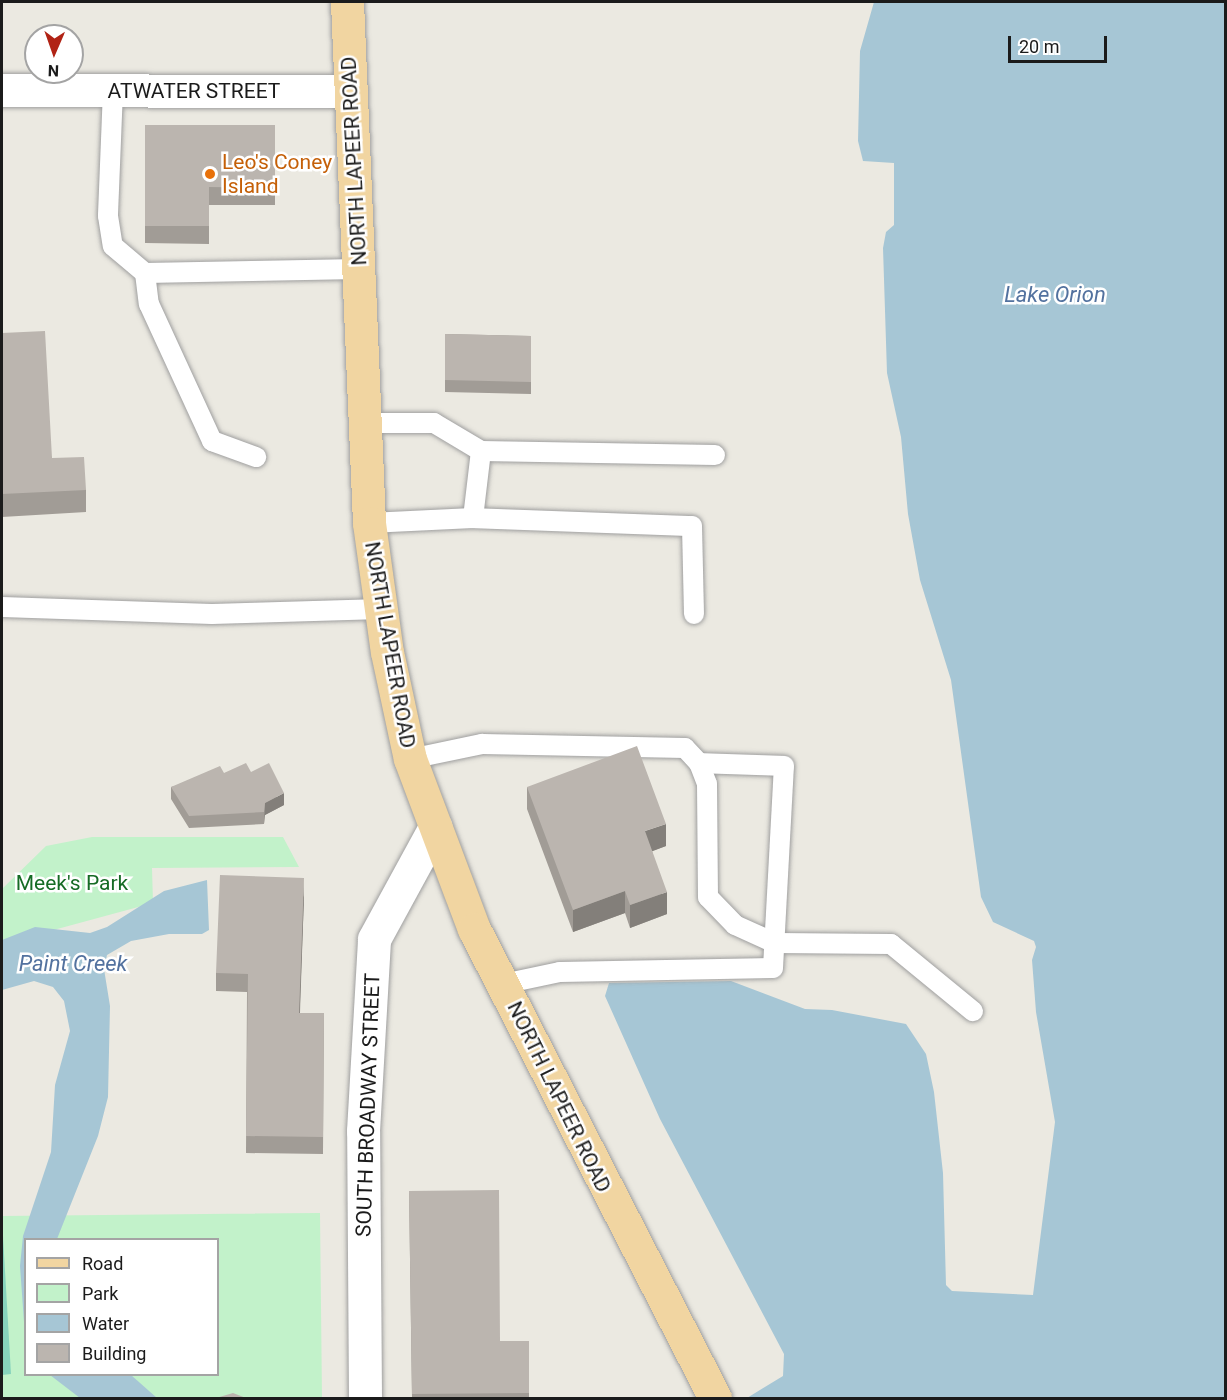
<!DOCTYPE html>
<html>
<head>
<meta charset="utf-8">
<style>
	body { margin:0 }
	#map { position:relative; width:1227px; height:1400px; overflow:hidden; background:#ebe9e1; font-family:Roboto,sans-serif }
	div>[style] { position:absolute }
	.park>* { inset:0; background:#c2f2ca }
	.pitch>* { inset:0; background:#87d3bc }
	.water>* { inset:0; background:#a6c6d5 }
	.roads { filter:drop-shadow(0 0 2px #9f9f9f) drop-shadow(0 0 2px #9f9f9f) }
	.service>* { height:20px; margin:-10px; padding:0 10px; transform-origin:10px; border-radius:10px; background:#fff }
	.minor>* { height:33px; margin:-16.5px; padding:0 16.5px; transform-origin:16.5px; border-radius:16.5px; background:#fff }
	.tertiary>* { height:33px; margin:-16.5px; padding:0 16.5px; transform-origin:16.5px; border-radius:16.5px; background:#fff }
	.primary>* { height:33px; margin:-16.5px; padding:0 16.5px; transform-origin:16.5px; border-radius:16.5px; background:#f1d5a1 }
	.wall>* { inset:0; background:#a19c96 }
	.shaded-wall>* { inset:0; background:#837f7a }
	.building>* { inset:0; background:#bbb5af }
	.dots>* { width:16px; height:16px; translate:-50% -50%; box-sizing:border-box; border:3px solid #fff; border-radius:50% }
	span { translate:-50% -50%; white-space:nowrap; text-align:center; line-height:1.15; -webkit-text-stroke:5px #fff; paint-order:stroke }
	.street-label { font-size:21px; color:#1b1b1b }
	.food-label { font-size:21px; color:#c56008 }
	.left { translate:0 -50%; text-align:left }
	.park-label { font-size:21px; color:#166b25 }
	.water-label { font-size:22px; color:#53729f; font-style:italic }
	.frame { position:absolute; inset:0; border:3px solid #1b1b1b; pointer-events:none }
	.legend { position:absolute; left:24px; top:1238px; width:195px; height:138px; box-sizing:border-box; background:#fff; border:2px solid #a4a4a4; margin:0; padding:8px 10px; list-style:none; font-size:18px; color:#1b1b1b }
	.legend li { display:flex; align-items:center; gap:12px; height:30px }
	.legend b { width:30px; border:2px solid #a4a4a4 }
	.north { position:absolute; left:24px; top:24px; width:60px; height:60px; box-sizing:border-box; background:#fff; border:2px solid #a4a4a4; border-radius:50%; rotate:182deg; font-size:16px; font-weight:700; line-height:24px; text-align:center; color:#1b1b1b }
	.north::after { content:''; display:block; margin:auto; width:21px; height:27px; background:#b12315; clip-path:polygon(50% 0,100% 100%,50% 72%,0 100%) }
	.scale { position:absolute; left:1008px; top:36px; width:99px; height:27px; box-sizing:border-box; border:3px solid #1b1b1b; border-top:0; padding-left:8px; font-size:18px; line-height:21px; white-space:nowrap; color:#1b1b1b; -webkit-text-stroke:4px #fff; paint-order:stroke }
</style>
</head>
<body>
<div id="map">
	<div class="park">
		<i style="clip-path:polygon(92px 837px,283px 837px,299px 867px,152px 868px,153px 903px,2px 944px,2px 889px,46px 846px)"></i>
		<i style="clip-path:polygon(evenodd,320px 1213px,322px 1398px,2px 1398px,2px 1216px,320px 1213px,26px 1240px,218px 1240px,218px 1374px,26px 1374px,26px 1240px)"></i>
	</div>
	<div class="pitch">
		<i style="clip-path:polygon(2px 1219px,11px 1374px,2px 1375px)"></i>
	</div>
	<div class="water">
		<i style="clip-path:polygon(874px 2px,1225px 2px,1225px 1398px,747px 1398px,783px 1376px,784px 1354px,660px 1119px,605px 996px,609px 983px,731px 981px,805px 1009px,832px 1010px,906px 1024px,926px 1054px,934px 1092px,943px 1173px,946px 1285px,952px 1291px,1033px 1295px,1055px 1122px,1036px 1012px,1032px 960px,1036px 947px,1034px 941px,993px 922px,981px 897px,951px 680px,920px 580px,908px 514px,901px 437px,887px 373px,883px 248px,886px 232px,894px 225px,894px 163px,863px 161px,858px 141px,860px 51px)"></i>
		<i style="clip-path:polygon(207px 880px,209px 930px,202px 934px,169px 934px,131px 941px,107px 955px,104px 969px,110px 1006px,108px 1097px,98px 1136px,57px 1239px,26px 1240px,25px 1336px,20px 1266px,23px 1236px,51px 1152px,55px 1085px,70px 1031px,64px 1001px,53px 987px,34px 981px,2px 990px,2px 940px,35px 927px,90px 933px,107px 927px,164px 891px)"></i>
		<i style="clip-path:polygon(50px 1375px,131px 1375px,157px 1398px,80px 1398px)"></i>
	</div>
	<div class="roads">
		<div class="service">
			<i style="left:113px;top:90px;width:126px;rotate:92.3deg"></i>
			<i style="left:108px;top:216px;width:30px;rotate:81deg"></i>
			<i style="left:113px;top:246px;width:42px;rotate:40.2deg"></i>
			<i style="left:145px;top:273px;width:214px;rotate:-1.1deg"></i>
			<i style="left:145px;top:273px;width:31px;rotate:83deg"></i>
			<i style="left:149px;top:304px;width:151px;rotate:65.3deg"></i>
			<i style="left:212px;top:441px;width:47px;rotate:20deg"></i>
			<i style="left:365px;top:423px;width:69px"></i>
			<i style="left:434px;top:423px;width:55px;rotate:30.8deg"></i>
			<i style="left:481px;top:451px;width:234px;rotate:1deg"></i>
			<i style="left:473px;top:518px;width:67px;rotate:-83.2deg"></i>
			<i style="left:369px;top:523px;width:104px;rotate:-2.8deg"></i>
			<i style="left:473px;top:518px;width:219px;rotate:2.1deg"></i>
			<i style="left:692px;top:526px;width:88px;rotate:88.7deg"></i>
			<i style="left:2px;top:607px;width:210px;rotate:1.9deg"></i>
			<i style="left:212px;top:614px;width:170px;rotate:-1.7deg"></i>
			<i style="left:410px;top:759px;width:74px;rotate:-11.8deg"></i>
			<i style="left:482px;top:744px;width:203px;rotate:1.1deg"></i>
			<i style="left:685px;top:748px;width:21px;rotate:47deg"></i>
			<i style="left:699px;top:763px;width:22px;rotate:69deg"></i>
			<i style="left:707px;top:784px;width:113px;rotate:89.5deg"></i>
			<i style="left:708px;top:897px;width:39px;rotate:46deg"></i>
			<i style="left:735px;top:925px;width:44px;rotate:24.2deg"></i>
			<i style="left:775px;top:943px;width:116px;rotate:0.5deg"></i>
			<i style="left:891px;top:944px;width:106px;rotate:39.3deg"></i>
			<i style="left:503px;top:984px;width:58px;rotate:-11.9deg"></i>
			<i style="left:560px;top:972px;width:213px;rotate:-1.1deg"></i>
			<i style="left:773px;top:968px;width:202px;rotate:-86.9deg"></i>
			<i style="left:784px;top:766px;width:85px;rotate:-178deg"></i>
		</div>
		<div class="minor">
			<i style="left:2px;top:90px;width:348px;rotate:0.2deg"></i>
		</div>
		<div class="tertiary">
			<i style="left:365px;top:1398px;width:267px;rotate:-90.4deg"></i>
			<i style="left:363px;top:1131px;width:192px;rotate:-86.7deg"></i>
			<i style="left:374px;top:939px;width:128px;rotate:-61.4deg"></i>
		</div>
		<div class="primary">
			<i style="left:347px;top:2px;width:521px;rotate:87.58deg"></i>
			<i style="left:369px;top:523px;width:130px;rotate:82.1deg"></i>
			<i style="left:387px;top:652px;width:109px;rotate:77.9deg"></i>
			<i style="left:410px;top:759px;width:182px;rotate:69.4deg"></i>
			<i style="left:474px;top:929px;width:527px;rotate:62.8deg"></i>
		</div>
	</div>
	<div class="wall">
		<i style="clip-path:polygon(145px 125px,275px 125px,275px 205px,209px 205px,209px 244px,145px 243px)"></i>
		<i style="clip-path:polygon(2px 333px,52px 458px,86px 490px,86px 512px,2px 517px)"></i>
		<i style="clip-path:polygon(445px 334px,531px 336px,531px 394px,445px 392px)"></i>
		<i style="clip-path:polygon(251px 772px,284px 805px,265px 815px,264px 824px,189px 828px,171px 799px,171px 787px,224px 773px)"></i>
		<i style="clip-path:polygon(527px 787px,666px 846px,652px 851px,667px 914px,630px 928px,625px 913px,573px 932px,527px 809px)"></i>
		<i style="clip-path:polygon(304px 896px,300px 1013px,324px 1013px,323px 1154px,246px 1153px,247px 992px,216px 991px,216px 973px)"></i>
		<i style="clip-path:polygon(409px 1191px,500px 1341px,529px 1341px,529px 1398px,412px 1398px)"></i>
	</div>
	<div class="shaded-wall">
		<i style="clip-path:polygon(284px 793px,284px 805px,265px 815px,264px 824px,265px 803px)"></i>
		<i style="clip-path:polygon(666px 824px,666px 846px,645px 854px,645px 831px)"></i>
		<i style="clip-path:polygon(304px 878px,304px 896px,299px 1030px,299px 1013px)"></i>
		<i style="clip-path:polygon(625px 891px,625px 913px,573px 932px,573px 910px)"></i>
		<i style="clip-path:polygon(667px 892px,667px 914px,630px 928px,630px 905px)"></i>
	</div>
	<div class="building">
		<i style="clip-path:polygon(145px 125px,275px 125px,275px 188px,209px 187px,209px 226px,145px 226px)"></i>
		<i style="clip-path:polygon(45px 331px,52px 458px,84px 457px,86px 490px,2px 494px,2px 333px)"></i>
		<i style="clip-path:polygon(445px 334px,531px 336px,531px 382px,445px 380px)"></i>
		<i style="clip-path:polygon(637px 746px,666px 824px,645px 831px,667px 892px,630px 905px,625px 891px,573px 910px,527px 787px)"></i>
		<i style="clip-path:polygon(246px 763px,251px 772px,269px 763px,284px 793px,265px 803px,264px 812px,189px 816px,171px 787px,220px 766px,224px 773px)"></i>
		<i style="clip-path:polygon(220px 875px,304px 878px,299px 1013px,324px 1013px,323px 1137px,246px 1136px,248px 974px,216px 973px)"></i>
		<i style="clip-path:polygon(499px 1190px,500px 1341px,529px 1341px,529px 1393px,412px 1394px,409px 1191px)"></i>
		<i style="clip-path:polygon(233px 1393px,246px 1398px,216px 1398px)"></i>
	</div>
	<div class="dots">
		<i style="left:210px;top:174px;background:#e8710a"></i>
	</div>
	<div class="street-label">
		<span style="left:194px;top:91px">ATWATER STREET</span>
		<span style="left:354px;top:161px;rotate:-93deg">NORTH LAPEER ROAD</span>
		<span style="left:390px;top:645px;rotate:80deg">NORTH LAPEER ROAD</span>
		<span style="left:559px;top:1097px;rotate:64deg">NORTH LAPEER ROAD</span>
		<span style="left:368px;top:1105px;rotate:-88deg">SOUTH BROADWAY STREET</span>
	</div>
	<div class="food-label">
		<span class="left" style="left:222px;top:174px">Leo's Coney<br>Island</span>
	</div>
	<div class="park-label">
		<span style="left:72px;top:883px">Meek's Park</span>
	</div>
	<div class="water-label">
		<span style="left:1055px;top:295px">Lake Orion</span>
		<span style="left:73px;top:964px">Paint Creek</span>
	</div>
	<div class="frame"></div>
	<ul class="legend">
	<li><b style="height:8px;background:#f1d5a1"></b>Road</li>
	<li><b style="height:16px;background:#c2f2ca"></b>Park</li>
	<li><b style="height:16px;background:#a6c6d5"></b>Water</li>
	<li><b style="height:16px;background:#bbb5af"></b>Building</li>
	</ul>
	<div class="north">N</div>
	<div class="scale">20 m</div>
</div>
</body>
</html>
